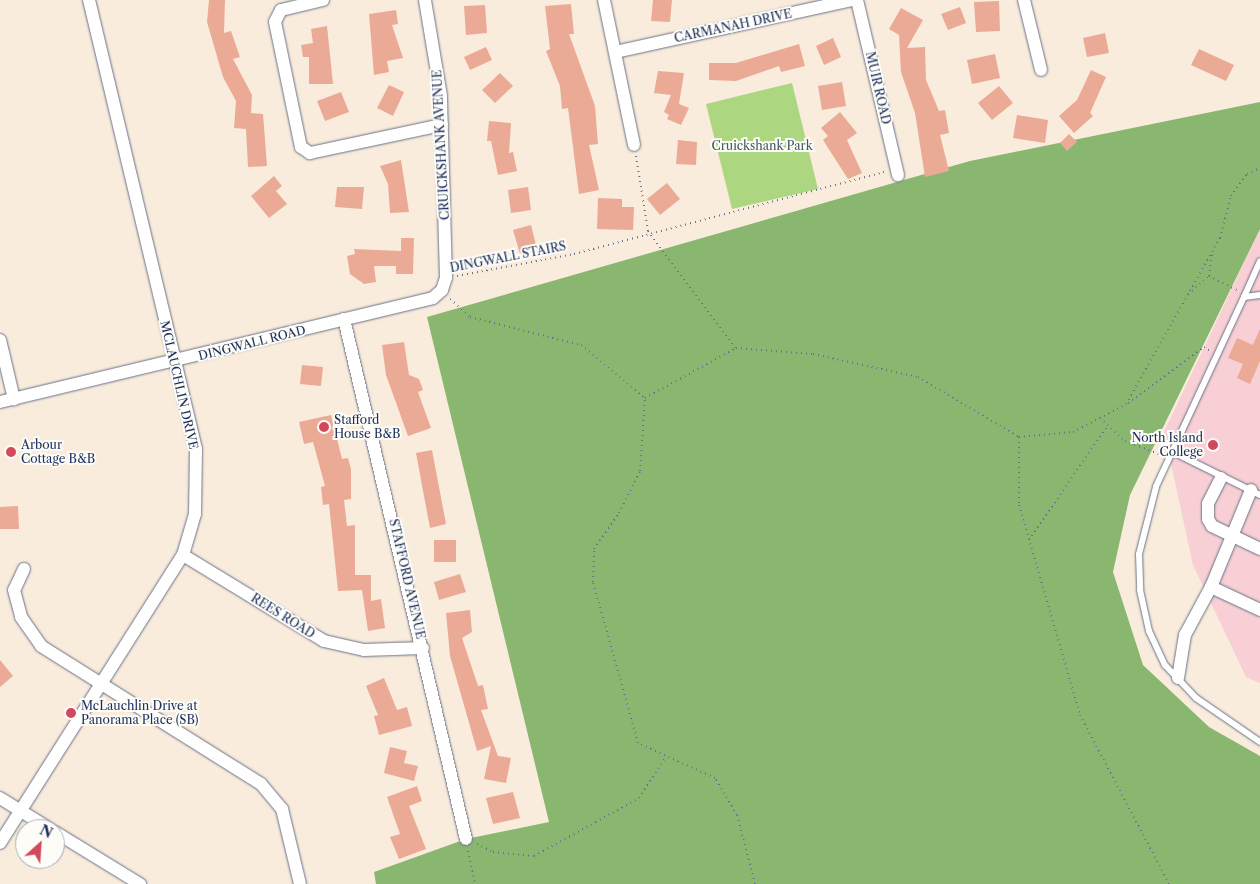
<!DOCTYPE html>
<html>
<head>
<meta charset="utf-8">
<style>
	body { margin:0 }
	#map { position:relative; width:1260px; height:884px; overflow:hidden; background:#f9ecdc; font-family:"Libre Caslon Text",serif }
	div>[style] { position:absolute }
	.built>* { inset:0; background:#f7cfd4 }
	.green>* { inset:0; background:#add681 }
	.forest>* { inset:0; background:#8ab76f }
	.building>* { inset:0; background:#ebaa96 }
	.path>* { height:2px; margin-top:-1px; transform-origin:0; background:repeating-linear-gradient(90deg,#69718a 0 1px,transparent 0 5px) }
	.roads { filter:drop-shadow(0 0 1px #69718a) drop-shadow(0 0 1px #69718a) }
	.lane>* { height:6px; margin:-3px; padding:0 3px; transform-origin:3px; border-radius:3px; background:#fff }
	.street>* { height:12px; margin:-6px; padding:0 6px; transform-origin:6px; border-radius:6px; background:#fff }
	.dots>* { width:14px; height:14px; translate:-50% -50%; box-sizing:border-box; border:2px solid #fdfcf7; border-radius:50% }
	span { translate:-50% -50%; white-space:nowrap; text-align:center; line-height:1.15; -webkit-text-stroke:4px #fdfcf7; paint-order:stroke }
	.street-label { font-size:12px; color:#1b2f5e }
	.park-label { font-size:12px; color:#405967 }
	.poi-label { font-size:12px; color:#1b2f5e }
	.left { translate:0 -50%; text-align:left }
	.right { translate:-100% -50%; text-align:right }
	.north { position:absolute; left:15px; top:819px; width:50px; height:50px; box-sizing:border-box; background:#fdfcf7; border:1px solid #a3aaba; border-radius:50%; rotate:26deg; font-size:14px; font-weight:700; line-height:20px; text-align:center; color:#1b2f5e }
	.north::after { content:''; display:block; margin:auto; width:18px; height:22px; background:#d1495b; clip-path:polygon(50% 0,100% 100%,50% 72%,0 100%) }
</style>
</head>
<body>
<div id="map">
	<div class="built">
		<i style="clip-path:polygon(1260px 229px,1260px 683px,1246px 677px,1193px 565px,1164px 432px)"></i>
	</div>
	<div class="green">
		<i style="clip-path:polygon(792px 83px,818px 189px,732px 209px,706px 104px)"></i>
	</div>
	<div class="forest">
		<i style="clip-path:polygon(1260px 102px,1260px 229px,1130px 495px,1113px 572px,1143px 665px,1209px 727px,1260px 756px,1260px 884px,376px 884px,374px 872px,466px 839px,549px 822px,427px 317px,970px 161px)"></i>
	</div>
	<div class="building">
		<i style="clip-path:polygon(209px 0,225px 0,224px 33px,231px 31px,240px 57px,233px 59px,252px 95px,251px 113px,263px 114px,267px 166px,248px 167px,246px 129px,234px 128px,236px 101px,223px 77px,207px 22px)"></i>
		<i style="clip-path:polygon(653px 0,672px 0,670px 22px,651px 21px)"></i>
		<i style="clip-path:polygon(999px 1px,1000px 31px,976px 32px,974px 2px)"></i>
		<i style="clip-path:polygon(571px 4px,574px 34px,569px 34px,595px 106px,598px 144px,589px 145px,599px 190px,579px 194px,568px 108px,562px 109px,560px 86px,546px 51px,550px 49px,545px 6px)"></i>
		<i style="clip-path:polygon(485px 5px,487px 33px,466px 35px,464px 6px)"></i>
		<i style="clip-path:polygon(960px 7px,966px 23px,948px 30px,941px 14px)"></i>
		<i style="clip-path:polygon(901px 8px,923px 20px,907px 48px,925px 47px,926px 80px,939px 111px,945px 110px,949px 133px,940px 135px,949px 171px,925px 177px,915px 113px,901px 72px,899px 35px,889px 29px)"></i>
		<i style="clip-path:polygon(396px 10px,398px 24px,392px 25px,403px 58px,387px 61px,389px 72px,374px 75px,369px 14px)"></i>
		<i style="clip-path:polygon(327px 26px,333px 84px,309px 84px,309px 57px,303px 57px,301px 45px,313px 43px,311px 29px)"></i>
		<i style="clip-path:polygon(1105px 33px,1109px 53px,1087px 57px,1083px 38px)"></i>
		<i style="clip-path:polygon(833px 38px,841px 57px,824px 65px,816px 46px)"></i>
		<i style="clip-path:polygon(799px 44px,805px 66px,781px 72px,779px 66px,736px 81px,709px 80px,709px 63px,736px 63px)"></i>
		<i style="clip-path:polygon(486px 47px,492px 60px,470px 70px,464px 57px)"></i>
		<i style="clip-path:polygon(1199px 49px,1234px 65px,1226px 81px,1191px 65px)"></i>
		<i style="clip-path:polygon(995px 54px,1000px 78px,972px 84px,967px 60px)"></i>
		<i style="clip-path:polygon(1091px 70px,1106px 77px,1090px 113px,1093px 116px,1074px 133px,1059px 116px,1077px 100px)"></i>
		<i style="clip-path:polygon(658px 71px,684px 73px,679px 104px,689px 108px,681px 125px,667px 119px,669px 115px,664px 112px,671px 95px,654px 93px)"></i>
		<i style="clip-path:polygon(500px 73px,513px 86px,495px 103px,482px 90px)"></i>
		<i style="clip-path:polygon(842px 82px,846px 106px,822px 110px,818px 86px)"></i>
		<i style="clip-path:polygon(389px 85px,404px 92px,393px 116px,377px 108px)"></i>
		<i style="clip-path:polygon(999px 86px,1013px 103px,992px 120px,978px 103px)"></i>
		<i style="clip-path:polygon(341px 92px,349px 112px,325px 121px,317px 101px)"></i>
		<i style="clip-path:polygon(840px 112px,857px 133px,847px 140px,862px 173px,848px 179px,823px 140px,828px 136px,821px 128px)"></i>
		<i style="clip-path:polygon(1017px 115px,1048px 120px,1045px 143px,1013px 138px)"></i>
		<i style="clip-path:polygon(489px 121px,511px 123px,509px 153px,513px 152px,517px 171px,498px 175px,491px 141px,487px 141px)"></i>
		<i style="clip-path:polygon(1069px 134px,1077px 142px,1067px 151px,1060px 143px)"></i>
		<i style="clip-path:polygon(678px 140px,697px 142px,696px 165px,676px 164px)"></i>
		<i style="clip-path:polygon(401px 160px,409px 212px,390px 213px,388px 184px,380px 166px)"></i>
		<i style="clip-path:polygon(274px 176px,282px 186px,276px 191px,287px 204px,269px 218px,251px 196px)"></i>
		<i style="clip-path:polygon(667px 183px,680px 199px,660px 215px,647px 199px)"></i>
		<i style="clip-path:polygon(337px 187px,364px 187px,362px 209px,335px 207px)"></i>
		<i style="clip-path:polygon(528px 187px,531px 210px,511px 213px,508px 190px)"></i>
		<i style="clip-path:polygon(598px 198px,622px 199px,622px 207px,634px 207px,633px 230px,597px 229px)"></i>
		<i style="clip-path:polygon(531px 225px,537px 249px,520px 254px,513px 230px)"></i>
		<i style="clip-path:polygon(401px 238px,414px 238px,413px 274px,396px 274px,396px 266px,374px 266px,376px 282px,364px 284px,350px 274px,347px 256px,355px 254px,354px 249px,401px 251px)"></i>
		<i style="clip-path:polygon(1260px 329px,1260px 361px,1250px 384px,1237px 378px,1243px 364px,1228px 358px,1237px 338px,1253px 345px)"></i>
		<i style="clip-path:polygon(404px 342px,409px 375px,419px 379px,423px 390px,418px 392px,431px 428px,408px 436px,386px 375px,382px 345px)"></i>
		<i style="clip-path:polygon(302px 365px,323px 367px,321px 386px,300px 384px)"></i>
		<i style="clip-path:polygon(331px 415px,342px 459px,348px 458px,351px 469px,351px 499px,344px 500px,347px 526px,355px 525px,355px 575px,371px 575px,371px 601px,381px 599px,385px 628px,368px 631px,362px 590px,338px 591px,329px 504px,323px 505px,321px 487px,325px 486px,313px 442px,304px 444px,299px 422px)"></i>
		<i style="clip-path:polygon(432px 450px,446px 524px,430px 528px,416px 453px)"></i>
		<i style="clip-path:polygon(18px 506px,19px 529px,0 529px,0 507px)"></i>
		<i style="clip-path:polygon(434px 540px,456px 540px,456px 562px,434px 562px)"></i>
		<i style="clip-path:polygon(460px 574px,466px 592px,439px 600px,434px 582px)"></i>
		<i style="clip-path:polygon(470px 610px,472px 632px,462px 638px,478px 686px,483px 685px,488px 709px,481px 710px,498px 756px,511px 758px,506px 783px,484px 779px,491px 746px,477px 751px,450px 656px,446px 613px)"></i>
		<i style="clip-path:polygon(0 660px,13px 676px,0 687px)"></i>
		<i style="clip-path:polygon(384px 678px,397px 710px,407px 707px,412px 726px,379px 735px,374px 716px,378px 715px,366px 686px)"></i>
		<i style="clip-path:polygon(390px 747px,407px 751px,404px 763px,418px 766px,414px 781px,384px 773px)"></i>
		<i style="clip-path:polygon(417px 786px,422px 801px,409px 806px,426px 849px,399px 859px,390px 837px,400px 834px,387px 797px)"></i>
		<i style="clip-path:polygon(513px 792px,520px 818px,493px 824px,486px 798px)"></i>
	</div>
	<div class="path">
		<i style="left:636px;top:156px;width:76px;rotate:80.9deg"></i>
		<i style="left:648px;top:231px;width:146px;rotate:53.1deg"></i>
		<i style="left:457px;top:276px;width:119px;rotate:-10.6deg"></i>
		<i style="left:574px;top:254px;width:322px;rotate:-14.8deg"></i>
		<i style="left:1209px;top:276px;width:22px;rotate:-82deg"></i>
		<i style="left:1188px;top:294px;width:28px;rotate:-41deg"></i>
		<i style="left:1209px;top:276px;width:33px;rotate:27deg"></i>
		<i style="left:450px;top:299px;width:27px;rotate:42deg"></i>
		<i style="left:470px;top:317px;width:114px;rotate:14.2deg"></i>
		<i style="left:581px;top:345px;width:83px;rotate:39.6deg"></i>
		<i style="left:1128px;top:403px;width:94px;rotate:-36.4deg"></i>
		<i style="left:1204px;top:347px;width:6px;rotate:31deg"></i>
		<i style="left:1100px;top:418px;width:34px;rotate:43deg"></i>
		<i style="left:1125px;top:441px;width:39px;rotate:21deg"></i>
		<i style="left:1019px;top:437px;width:68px;rotate:90deg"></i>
		<i style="left:1019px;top:505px;width:219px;rotate:73.8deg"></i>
		<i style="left:1080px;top:715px;width:191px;rotate:62.2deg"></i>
		<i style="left:1029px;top:540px;width:140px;rotate:-55.5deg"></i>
		<i style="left:477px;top:844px;width:18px;rotate:27deg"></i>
		<i style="left:493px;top:852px;width:41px;rotate:5.6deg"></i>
		<i style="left:534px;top:856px;width:120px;rotate:-28.9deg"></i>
		<i style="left:639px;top:798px;width:48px;rotate:-57deg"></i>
		<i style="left:468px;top:851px;width:34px;rotate:78deg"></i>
		<i style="left:755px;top:884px;width:71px;rotate:-104.6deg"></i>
		<i style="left:737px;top:815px;width:43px;rotate:-120.7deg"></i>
		<i style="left:715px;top:778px;width:85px;rotate:-155.6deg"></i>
		<i style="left:638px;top:743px;width:167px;rotate:-105.6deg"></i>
		<i style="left:593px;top:582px;width:33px;rotate:-88deg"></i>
		<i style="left:594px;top:549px;width:44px;rotate:-55.2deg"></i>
		<i style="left:619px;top:513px;width:47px;rotate:-63.4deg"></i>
		<i style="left:640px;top:471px;width:73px;rotate:-86.1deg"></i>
		<i style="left:645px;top:398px;width:104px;rotate:-28.8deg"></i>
		<i style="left:736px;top:348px;width:77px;rotate:4.5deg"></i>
		<i style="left:813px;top:354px;width:107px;rotate:12.4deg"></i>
		<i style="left:918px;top:377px;width:117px;rotate:30.7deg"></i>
		<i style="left:1019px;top:437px;width:54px;rotate:-5.3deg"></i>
		<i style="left:1073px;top:432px;width:60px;rotate:-27.8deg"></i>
		<i style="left:1126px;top:404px;width:191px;rotate:-60.5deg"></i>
		<i style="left:1220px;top:238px;width:43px;rotate:-75.3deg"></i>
		<i style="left:1231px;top:196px;width:27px;rotate:-54deg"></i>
		<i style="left:1247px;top:174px;width:14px;rotate:-25deg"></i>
	</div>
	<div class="roads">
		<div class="lane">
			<i style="left:1260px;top:295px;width:16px;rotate:173deg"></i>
			<i style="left:1244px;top:297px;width:209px;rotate:114.9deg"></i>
			<i style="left:1156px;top:487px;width:69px;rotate:104.2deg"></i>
			<i style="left:1139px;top:554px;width:36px;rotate:88deg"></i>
			<i style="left:1140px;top:590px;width:42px;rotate:77.6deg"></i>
			<i style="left:1149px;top:631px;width:38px;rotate:65deg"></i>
			<i style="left:1165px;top:665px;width:45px;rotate:46.8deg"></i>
			<i style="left:1196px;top:698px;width:78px;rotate:34.5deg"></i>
			<i style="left:1244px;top:297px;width:39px;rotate:-66deg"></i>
			<i style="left:1173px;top:452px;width:97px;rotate:26.3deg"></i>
		</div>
		<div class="street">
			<i style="left:323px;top:0;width:43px;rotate:166.6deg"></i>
			<i style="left:281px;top:10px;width:13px;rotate:117deg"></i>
			<i style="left:275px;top:22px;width:128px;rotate:78.3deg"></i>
			<i style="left:301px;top:147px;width:11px;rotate:34deg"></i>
			<i style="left:310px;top:153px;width:135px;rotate:-12deg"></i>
			<i style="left:604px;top:0;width:148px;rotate:78.3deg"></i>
			<i style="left:857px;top:0;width:180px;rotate:76.8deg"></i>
			<i style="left:1024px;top:0;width:72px;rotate:76.3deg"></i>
			<i style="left:615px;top:52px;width:243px;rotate:-12.4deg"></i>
			<i style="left:344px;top:319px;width:534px;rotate:76.8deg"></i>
			<i style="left:0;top:340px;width:61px;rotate:76.7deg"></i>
			<i style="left:0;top:402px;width:445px;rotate:-13.5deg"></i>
			<i style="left:433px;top:298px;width:12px;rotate:-42deg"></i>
			<i style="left:442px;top:290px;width:13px;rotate:-72deg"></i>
			<i style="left:446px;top:278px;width:182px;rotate:-91.6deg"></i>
			<i style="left:441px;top:96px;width:97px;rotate:-99.5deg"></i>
			<i style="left:1221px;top:478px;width:29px;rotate:117deg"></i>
			<i style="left:1208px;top:504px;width:15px;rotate:90deg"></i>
			<i style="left:1208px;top:519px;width:8px;rotate:60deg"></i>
			<i style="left:1212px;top:526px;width:53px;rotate:25.6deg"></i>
			<i style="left:183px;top:555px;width:165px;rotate:31.4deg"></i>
			<i style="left:324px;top:641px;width:41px;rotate:12.7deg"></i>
			<i style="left:364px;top:650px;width:59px;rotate:-1.9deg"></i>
			<i style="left:24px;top:569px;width:23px;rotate:115deg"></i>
			<i style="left:14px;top:590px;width:28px;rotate:75deg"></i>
			<i style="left:21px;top:617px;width:35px;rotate:55deg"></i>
			<i style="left:41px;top:646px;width:260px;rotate:32.1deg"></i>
			<i style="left:261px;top:784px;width:33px;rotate:50deg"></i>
			<i style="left:282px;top:809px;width:77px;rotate:76.5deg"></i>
			<i style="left:1211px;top:587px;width:54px;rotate:25.1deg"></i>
			<i style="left:1178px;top:678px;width:44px;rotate:-80.8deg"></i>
			<i style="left:1185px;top:635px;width:55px;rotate:-61.6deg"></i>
			<i style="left:1211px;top:587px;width:105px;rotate:-67.6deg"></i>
			<i style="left:0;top:798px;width:59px;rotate:31.8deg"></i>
			<i style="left:55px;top:832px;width:100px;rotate:31.5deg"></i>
			<i style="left:0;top:843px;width:341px;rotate:-57.6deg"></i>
			<i style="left:183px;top:555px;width:43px;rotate:-73.7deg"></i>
			<i style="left:195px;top:514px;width:65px;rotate:-89.1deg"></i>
			<i style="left:196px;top:449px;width:462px;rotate:-103.4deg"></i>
		</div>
	</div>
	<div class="dots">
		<i style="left:324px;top:427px;background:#d1495b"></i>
		<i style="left:1213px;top:445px;background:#d1495b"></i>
		<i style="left:11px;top:452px;background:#d1495b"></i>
		<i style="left:71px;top:713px;background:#d1495b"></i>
	</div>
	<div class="street-label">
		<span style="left:733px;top:26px;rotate:-12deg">CARMANAH DRIVE</span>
		<span style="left:878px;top:88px;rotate:77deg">MUIR ROAD</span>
		<span style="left:441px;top:145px;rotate:-93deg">CRUICKSHANK AVENUE</span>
		<span style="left:508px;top:257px;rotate:-11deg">DINGWALL STAIRS</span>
		<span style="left:252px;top:343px;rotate:-14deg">DINGWALL ROAD</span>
		<span style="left:179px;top:385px;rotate:77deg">MCLAUCHLIN DRIVE</span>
		<span style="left:407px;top:579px;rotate:77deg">STAFFORD AVENUE</span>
		<span style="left:283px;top:616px;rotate:32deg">REES ROAD</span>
	</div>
	<div class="park-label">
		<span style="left:762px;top:146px">Cruickshank Park</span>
	</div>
	<div class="poi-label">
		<span class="left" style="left:334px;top:427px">Stafford<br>House B&amp;B</span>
		<span class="right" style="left:1203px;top:445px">North Island<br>College</span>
		<span class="left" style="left:21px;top:452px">Arbour<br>Cottage B&amp;B</span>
		<span class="left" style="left:81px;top:713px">McLauchlin Drive at<br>Panorama Place (SB)</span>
	</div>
	<div class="north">N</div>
</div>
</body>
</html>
